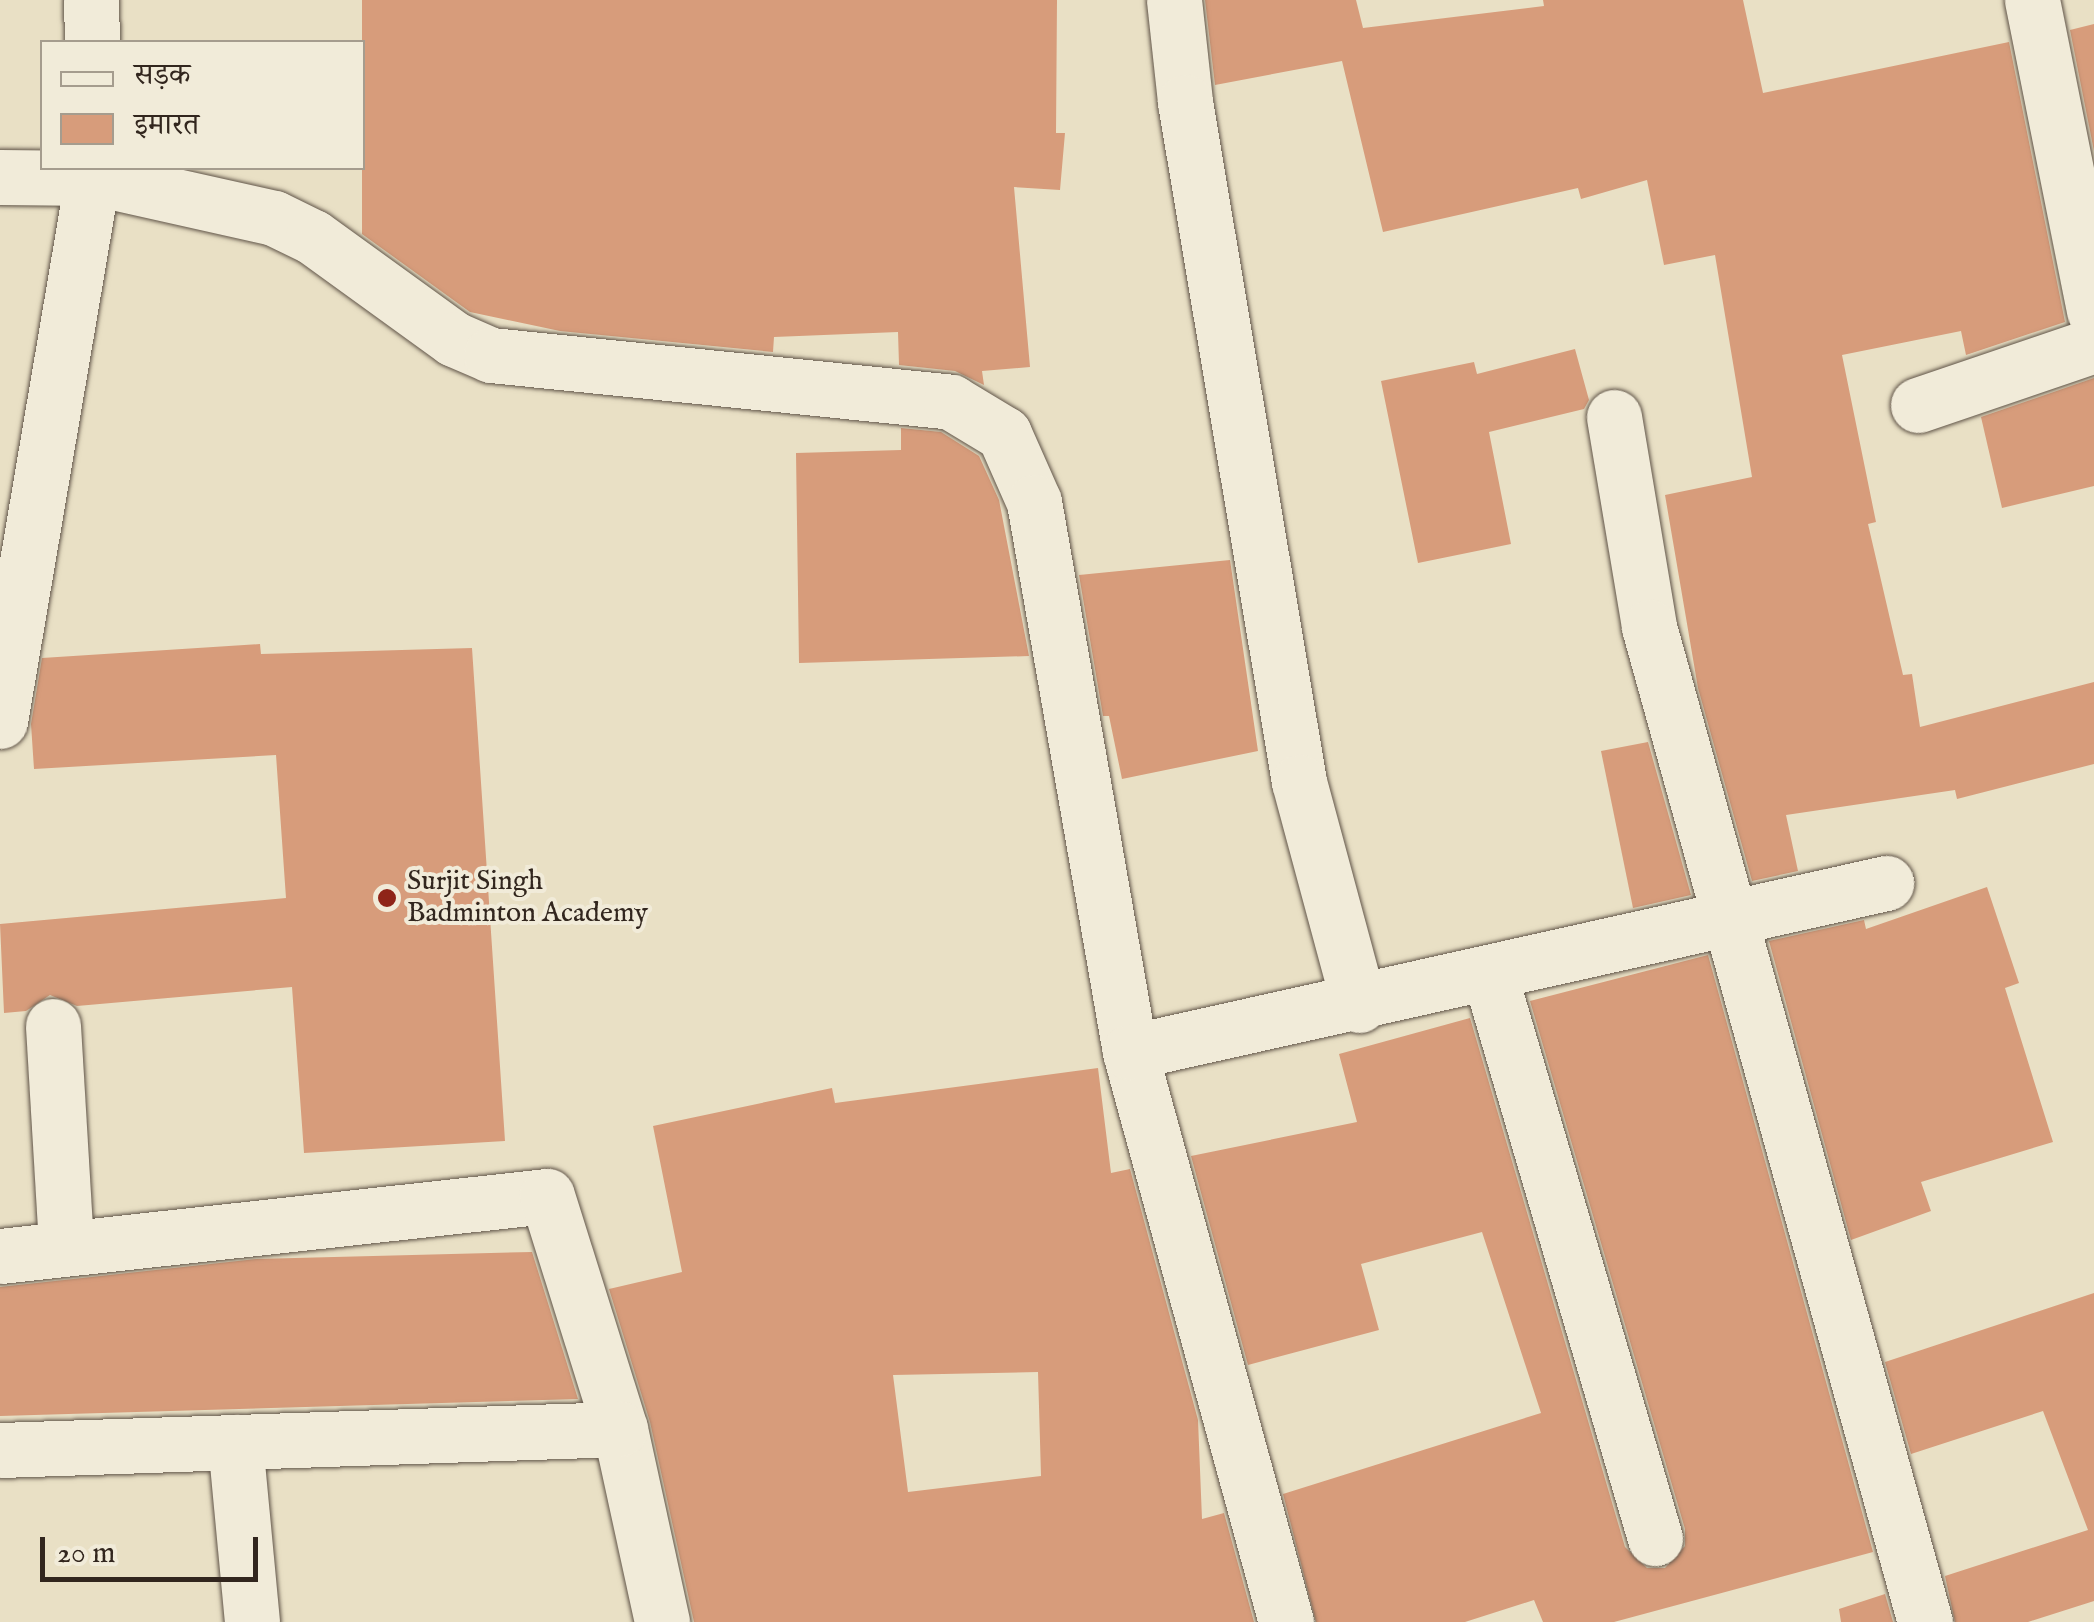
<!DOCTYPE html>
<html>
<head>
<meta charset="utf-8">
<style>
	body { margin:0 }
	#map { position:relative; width:2094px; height:1622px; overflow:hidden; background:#e9e0c5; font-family:"IM FELL English","Noto Serif Devanagari",serif }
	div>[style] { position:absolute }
	.building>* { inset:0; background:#d79c7b }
	.roads { filter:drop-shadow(0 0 2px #605448) drop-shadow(0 0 2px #605448) }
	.minor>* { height:55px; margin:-27.5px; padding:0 27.5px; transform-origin:27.5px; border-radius:27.5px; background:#f1ebd9 }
	.dots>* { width:28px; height:28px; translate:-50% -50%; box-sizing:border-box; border:5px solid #f1ebd9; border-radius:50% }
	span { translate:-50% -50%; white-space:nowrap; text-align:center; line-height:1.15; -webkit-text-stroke:8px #f1ebd9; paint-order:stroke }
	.poi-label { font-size:28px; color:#32261e }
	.left { translate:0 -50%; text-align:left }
	.legend { position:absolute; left:40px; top:40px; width:325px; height:130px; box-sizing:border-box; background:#f1ebd9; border:2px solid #a59c8e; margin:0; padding:12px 18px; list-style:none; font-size:30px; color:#32261e }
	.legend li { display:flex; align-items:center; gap:20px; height:50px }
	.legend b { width:50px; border:2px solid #a59c8e }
	.scale { position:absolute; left:40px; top:1537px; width:218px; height:45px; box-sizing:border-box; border:5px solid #32261e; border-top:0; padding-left:12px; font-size:30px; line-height:35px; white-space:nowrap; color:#32261e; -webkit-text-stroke:8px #f1ebd9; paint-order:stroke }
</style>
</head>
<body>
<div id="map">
	<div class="building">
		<i style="clip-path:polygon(362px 0,1057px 0,1056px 133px,1065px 133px,1060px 190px,1014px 187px,1030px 367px,982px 371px,984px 385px,955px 371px,899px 365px,898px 332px,774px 337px,773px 352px,560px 331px,470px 312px,362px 234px)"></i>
		<i style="clip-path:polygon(1205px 0,1356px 0,1363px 28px,1544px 6px,1543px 0,1743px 0,1763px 93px,2009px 42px,2065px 322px,1966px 355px,1961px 331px,1842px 355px,1876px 522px,1868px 524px,1903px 675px,1912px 674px,1920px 727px,2094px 682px,2094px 764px,1957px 799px,1955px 790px,1786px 815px,1798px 871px,1752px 881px,1698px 688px,1665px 495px,1752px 477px,1715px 255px,1664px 265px,1647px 180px,1581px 199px,1578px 188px,1383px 232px,1342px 61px,1215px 85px)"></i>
		<i style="clip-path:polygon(2094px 24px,2094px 151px,2070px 30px)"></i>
		<i style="clip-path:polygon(1575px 349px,1589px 400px,1584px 409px,1489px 432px,1511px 544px,1418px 563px,1381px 381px,1474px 362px,1477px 374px)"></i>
		<i style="clip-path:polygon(2094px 378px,2094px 486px,2002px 508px,1981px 417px)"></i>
		<i style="clip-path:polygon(901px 428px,941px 432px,979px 456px,999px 500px,1029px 656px,799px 663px,796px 453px,901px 450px)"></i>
		<i style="clip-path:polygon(1230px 560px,1258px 751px,1122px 779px,1109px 716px,1103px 716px,1079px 575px)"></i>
		<i style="clip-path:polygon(260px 644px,261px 654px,472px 648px,505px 1141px,304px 1153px,292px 987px,77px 1006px,50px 995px,26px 1011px,4px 1013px,0 924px,286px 898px,276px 755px,34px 769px,31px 724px,42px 658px)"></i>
		<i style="clip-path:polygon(1648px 742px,1691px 895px,1633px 908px,1601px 751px)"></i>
		<i style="clip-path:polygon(1987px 887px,2019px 983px,2005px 988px,2053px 1142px,1921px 1182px,1931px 1211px,1851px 1240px,1769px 941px,1864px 920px,1866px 929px)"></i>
		<i style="clip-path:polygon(1708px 955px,1873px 1552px,1614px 1622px,1543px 1622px,1534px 1600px,1465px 1622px,1316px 1622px,1283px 1494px,1541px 1413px,1482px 1232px,1361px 1264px,1379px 1330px,1248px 1365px,1191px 1156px,1357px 1122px,1339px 1054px,1470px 1018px,1625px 1547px,1647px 1568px,1665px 1568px,1685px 1546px,1685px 1529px,1530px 1001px)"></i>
		<i style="clip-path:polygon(evenodd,1098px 1068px,1111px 1173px,1130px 1169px,1198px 1420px,1202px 1519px,1224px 1513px,1254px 1622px,694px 1622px,650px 1422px,609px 1289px,682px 1272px,653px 1126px,832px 1088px,835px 1103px,1098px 1068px,1038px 1372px,1041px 1476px,908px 1492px,893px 1375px,1038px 1372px)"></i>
		<i style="clip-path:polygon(532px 1252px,578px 1399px,0 1416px,0 1287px,256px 1259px)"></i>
		<i style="clip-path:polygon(2094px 1293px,2094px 1601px,2028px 1622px,1955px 1622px,1945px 1576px,2088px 1530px,2043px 1411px,1911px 1454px,1885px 1362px)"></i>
		<i style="clip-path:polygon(1885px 1594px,1893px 1622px,1841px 1622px,1839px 1609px)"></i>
	</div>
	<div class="roads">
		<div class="minor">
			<i style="left:91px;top:0;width:42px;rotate:88.6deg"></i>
			<i style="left:1174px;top:0;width:103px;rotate:83.8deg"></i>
			<i style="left:1185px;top:102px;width:689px;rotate:80.48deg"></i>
			<i style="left:1299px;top:782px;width:231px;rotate:74.9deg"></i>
			<i style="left:2032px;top:0;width:317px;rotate:78.7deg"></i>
			<i style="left:0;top:177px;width:95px;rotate:0.6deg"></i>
			<i style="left:95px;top:178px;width:183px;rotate:12.6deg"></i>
			<i style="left:274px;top:218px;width:43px;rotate:26deg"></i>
			<i style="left:313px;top:237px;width:174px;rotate:35.9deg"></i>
			<i style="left:454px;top:339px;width:40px;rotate:23.4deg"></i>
			<i style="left:491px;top:355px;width:462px;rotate:5.8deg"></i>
			<i style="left:951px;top:402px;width:62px;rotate:31.1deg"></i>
			<i style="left:1004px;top:434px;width:74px;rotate:66.2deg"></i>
			<i style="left:1034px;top:502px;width:558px;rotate:80.1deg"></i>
			<i style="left:1130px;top:1052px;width:591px;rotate:74.69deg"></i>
			<i style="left:1918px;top:405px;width:186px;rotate:-18.8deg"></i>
			<i style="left:1614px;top:417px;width:213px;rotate:80.5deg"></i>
			<i style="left:1649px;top:627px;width:1033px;rotate:74.5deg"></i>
			<i style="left:0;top:721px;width:561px;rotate:-80.35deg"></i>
			<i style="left:1490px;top:976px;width:586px;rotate:73.64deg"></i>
			<i style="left:53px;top:1026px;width:222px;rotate:86.6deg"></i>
			<i style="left:1130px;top:1052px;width:775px;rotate:-12.6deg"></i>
			<i style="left:0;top:1256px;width:550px;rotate:-6.26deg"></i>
			<i style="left:547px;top:1196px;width:244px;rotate:72.6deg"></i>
			<i style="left:620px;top:1429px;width:198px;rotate:77.7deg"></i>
			<i style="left:235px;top:1442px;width:181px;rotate:84.6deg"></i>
			<i style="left:0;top:1450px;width:620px;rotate:-1.94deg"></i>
		</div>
	</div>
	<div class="dots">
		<i style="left:387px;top:898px;background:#8f2418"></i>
	</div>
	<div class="poi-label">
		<span class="left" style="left:407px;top:898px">Surjit Singh<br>Badminton Academy</span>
	</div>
	<ul class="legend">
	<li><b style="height:12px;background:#f1ebd9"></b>सड़क</li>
	<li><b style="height:28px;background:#d79c7b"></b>इमारत</li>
	</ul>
	<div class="scale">20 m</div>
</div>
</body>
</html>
